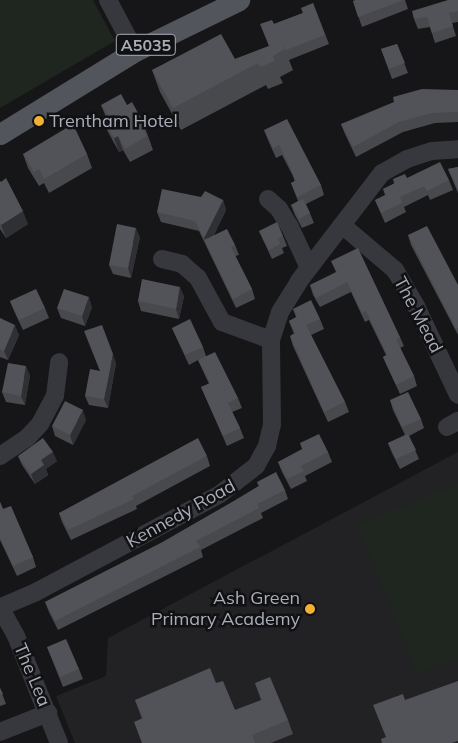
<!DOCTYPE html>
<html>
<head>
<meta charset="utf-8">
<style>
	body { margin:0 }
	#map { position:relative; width:458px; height:743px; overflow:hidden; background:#161618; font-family:Mulish,sans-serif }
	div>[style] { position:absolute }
	.built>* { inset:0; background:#222225 }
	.green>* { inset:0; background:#1e261f }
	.minor>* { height:18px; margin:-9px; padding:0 9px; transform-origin:9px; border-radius:9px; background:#37383d }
	.major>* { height:21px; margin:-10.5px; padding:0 10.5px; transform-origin:10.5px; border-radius:10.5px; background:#53555c }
	.wall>* { inset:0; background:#47494d }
	.shaded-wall>* { inset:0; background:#2f3033 }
	.building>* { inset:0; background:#525359 }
	.dots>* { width:14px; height:14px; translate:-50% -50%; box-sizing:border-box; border:2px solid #111113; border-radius:50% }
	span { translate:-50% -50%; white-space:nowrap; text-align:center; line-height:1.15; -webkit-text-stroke:5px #111113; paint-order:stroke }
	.shield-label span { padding:1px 4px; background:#111113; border:1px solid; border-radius:4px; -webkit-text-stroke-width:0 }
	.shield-label { font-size:16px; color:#a8adb8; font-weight:700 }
	.poi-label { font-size:18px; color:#a8adb8 }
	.left { translate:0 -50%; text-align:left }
	.right { translate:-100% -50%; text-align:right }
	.street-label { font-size:18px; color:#a8adb8 }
</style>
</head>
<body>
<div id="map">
	<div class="built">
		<i style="clip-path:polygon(458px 452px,458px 743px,75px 743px,56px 696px,106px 676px,108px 638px)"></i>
	</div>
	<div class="green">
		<i style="clip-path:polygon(0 0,93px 0,115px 41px,0 108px)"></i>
		<i style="clip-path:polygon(458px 484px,458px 658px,417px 674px,357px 524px)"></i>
	</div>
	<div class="minor">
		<i style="left:108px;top:0;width:58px;rotate:62.1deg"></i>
		<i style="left:268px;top:199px;width:15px;rotate:42deg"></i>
		<i style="left:279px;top:209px;width:21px;rotate:59deg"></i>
		<i style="left:290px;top:227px;width:45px;rotate:65.1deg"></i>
		<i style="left:342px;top:225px;width:70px;rotate:40.3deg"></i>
		<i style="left:395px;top:270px;width:42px;rotate:59.7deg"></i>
		<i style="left:416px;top:306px;width:98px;rotate:64.7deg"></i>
		<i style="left:162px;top:259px;width:21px;rotate:14deg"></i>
		<i style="left:182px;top:264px;width:21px;rotate:41deg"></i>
		<i style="left:198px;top:278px;width:50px;rotate:61.4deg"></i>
		<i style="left:222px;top:322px;width:52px;rotate:20.2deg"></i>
		<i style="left:447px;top:427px;width:13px;rotate:-29deg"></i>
		<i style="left:0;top:456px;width:32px;rotate:-34deg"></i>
		<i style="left:27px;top:438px;width:19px;rotate:-47deg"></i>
		<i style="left:40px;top:424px;width:32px;rotate:-62deg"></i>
		<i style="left:55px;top:396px;width:34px;rotate:-83deg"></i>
		<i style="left:0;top:607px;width:33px;rotate:61deg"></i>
		<i style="left:16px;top:636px;width:115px;rotate:68.1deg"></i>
		<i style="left:1px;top:607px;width:38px;rotate:-23deg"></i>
		<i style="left:36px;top:592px;width:208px;rotate:-28deg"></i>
		<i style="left:220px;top:494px;width:46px;rotate:-37.9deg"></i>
		<i style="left:256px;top:466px;width:23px;rotate:-61deg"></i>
		<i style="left:267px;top:446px;width:23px;rotate:-77deg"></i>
		<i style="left:272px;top:424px;width:84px;rotate:-90.7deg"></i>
		<i style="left:271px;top:340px;width:29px;rotate:-72deg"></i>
		<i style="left:280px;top:312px;width:36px;rotate:-58deg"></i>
		<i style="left:299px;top:281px;width:136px;rotate:-52.5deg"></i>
		<i style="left:382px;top:173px;width:29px;rotate:-29deg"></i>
		<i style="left:407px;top:159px;width:26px;rotate:-18deg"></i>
		<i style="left:432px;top:151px;width:26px;rotate:-4deg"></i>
		<i style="left:0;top:732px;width:52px;rotate:-21.6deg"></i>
	</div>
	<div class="major">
		<i style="left:0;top:134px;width:158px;rotate:-31.6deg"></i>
		<i style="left:135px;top:51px;width:116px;rotate:-26.1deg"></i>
	</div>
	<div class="wall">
		<i style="clip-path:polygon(356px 0,405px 0,408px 9px,362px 27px,353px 1px)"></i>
		<i style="clip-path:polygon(458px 0,458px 22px,452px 23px,456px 36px,435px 43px,430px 27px,418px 29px,414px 19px)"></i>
		<i style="clip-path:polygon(313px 3px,329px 44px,289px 60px,293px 70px,280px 77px,283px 83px,268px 89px,266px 85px,181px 130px,160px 92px,152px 70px,235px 59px,269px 46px,274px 24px,303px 13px)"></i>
		<i style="clip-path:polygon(397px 44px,408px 73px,392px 79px,381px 49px)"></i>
		<i style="clip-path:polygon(458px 90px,458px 122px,435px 123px,403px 132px,356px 157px,345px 134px,341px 124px)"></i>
		<i style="clip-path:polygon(101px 105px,127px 105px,143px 122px,153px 150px,130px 162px,123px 150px,119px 152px,108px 132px,103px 119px,106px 117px)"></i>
		<i style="clip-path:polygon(264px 130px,321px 185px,324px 195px,306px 204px,314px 223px,302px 228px,295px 215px,291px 205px,298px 201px,291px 183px,295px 181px,293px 176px,282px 155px,276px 158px,268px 140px)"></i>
		<i style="clip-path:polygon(23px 154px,87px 154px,92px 168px,49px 193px,44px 183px,39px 186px,28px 168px)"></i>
		<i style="clip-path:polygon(458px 167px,458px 193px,448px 169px)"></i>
		<i style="clip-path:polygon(407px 178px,449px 180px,453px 190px,430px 200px,428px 195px,404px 207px,406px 212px,385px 223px,375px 200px,385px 195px,383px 189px,394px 184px,393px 179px)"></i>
		<i style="clip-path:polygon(0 181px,28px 224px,6px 238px,0 229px)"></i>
		<i style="clip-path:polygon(201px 197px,223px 200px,226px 210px,214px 235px,235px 245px,239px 255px,235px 256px,252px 289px,255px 299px,236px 308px,199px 231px,161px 222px,157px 212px)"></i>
		<i style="clip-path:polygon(259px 231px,283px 236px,287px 246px,282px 248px,284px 253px,272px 259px,263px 240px)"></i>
		<i style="clip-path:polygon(408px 235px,458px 285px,458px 335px,411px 245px)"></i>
		<i style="clip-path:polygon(140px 237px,131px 278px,113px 274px,109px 265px)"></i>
		<i style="clip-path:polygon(331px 261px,400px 337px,404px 346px,400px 348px,414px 376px,417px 386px,400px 394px,387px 366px,383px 357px,386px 355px,369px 320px,365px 322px,351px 292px,320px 307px,313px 295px,310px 285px,336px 272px)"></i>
		<i style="clip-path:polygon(184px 296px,179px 319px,141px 311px,138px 301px)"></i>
		<i style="clip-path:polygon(10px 301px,45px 308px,49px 318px,23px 330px,14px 311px)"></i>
		<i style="clip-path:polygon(92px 307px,85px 326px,61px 318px,57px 308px)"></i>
		<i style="clip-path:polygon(293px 309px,320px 319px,324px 329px,311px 335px,345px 402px,349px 412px,328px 422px,293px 346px,290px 336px,294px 334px,289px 321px,296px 317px)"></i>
		<i style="clip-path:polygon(0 318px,19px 335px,8px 360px,0 357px)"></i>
		<i style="clip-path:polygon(172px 328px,203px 347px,206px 356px,238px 398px,242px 408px,232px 412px,240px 428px,244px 438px,227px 446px,201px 387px,209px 384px,198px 360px,189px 365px,176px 337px)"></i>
		<i style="clip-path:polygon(116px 363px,108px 408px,89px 405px,85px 396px,100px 371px)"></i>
		<i style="clip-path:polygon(30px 375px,25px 405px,6px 402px,2px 392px)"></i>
		<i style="clip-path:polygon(390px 400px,421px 419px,424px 428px,409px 436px,419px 459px,400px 469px,392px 453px,388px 443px,405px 435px,393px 410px)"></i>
		<i style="clip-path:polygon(86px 420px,73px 445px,55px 436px,52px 426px)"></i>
		<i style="clip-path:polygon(300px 443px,328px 452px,332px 462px,305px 476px,307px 481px,291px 489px,282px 472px,278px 462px,302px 449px)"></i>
		<i style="clip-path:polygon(18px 456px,57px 461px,46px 469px,48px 475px,35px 484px,22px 465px)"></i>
		<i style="clip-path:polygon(207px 456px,210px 466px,136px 506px,137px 509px,71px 540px,62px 522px,59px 513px)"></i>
		<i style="clip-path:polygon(257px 482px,285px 490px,288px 499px,261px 513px,263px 518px,201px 550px,203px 557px,58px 630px,49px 612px,45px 602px,161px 543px,234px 501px,259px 486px)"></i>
		<i style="clip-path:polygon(0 502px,3px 509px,33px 557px,36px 567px,17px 576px,0 540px)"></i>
		<i style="clip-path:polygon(47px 647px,79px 669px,83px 679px,63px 687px)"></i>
		<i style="clip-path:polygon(216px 683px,235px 710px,261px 700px,255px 683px,288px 720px,293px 734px,271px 743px,142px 743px,142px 719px,135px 700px)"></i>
		<i style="clip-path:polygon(0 688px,6px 704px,0 706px)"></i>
	</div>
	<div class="shaded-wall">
		<i style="clip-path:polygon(118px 136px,123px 150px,119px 152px,114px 138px)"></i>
		<i style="clip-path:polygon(223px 200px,226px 210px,208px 247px,204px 240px,207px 248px,204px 238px)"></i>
		<i style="clip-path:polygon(23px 211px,28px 224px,6px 238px,1px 225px)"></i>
		<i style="clip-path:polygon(136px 228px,140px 237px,131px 278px,128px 268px)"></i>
		<i style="clip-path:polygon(180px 287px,184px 296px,179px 319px,176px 309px)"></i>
		<i style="clip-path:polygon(89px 297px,92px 307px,85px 326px,82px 316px)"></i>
		<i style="clip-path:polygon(15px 325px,19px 335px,8px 360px,4px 351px)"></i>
		<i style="clip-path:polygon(113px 354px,116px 363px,108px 408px,104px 399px)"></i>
		<i style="clip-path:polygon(26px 366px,30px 375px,25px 405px,21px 396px)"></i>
		<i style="clip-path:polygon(83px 410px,86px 420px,73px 445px,70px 435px)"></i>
		<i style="clip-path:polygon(53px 452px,57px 461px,46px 469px,48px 475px,35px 484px,31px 474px,41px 460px)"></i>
	</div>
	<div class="building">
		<i style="clip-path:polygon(356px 0,404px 0,358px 17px,353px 1px)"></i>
		<i style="clip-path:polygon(448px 0,458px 0,458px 11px,449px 13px,453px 26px,432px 33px,427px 17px,414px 19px,412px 11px)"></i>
		<i style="clip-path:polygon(313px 3px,325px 35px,286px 50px,282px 41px,269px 46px,260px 24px,272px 20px,274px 24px,303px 13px,301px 8px)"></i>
		<i style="clip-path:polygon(221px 34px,235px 59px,282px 41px,285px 49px,273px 56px,275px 61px,260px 67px,258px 63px,173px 108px,152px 70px)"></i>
		<i style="clip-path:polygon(397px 44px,405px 63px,389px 69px,381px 49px)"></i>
		<i style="clip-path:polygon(422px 89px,458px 90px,458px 112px,432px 113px,399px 122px,353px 147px,341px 124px,394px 102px,393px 97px)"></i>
		<i style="clip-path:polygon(121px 94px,127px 105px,132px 102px,143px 122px,140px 123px,147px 136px,125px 149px,118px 136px,114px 138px,103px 119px,108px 116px,101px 105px)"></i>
		<i style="clip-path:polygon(287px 119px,321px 185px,297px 197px,291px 183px,295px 181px,290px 167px,279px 145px,273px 148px,264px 130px)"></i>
		<i style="clip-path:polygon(73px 124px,87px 154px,44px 179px,39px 169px,34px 172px,23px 154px)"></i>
		<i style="clip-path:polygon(440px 162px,449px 180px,427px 191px,424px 186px,400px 197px,402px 203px,381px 213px,375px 200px,386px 195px,383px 189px,395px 183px,393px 179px,405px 174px,407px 178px)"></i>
		<i style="clip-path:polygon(458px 167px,458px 188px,457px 188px,448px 169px)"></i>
		<i style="clip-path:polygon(6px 178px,23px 211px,1px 225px,0 223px,0 181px,1px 182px)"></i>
		<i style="clip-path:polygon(162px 189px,201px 197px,205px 191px,223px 200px,204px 238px,195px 221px,157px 212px)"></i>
		<i style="clip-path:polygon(303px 199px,310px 213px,299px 219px,291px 205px)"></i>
		<i style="clip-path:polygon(277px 222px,283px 236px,278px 238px,280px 244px,269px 250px,259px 231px)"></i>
		<i style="clip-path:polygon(117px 224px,136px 228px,128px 268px,109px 265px)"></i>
		<i style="clip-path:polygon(427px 226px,458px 285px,458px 328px,456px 329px,408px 235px)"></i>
		<i style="clip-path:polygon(227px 229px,235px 245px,231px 247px,252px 289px,233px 299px,204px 240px)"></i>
		<i style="clip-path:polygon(358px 248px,400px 337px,396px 339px,414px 376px,396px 385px,383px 357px,387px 355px,366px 311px,362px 313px,347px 282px,316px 298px,310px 285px,337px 272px,331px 261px)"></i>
		<i style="clip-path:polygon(142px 279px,180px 287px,176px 309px,138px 301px)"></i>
		<i style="clip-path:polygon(36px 289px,45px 308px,19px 320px,10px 301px)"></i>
		<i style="clip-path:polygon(64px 289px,89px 297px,82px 316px,57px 308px)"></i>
		<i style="clip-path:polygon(311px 300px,320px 319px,306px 325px,345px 402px,324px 412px,290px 336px,295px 333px,289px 321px,297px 317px,293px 309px)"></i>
		<i style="clip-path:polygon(0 318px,15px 325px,4px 351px,0 349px)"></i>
		<i style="clip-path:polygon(190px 319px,203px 347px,185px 355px,172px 328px)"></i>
		<i style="clip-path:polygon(102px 325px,113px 354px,104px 399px,85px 396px,90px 369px,100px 371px,84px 331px)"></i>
		<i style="clip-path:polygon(215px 352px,238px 398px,228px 403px,240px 428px,223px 436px,201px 387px,210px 383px,198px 360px)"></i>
		<i style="clip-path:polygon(8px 363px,26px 366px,21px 396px,2px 392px)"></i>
		<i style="clip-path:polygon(408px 392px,421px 419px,402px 427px,390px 400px)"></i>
		<i style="clip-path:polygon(65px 401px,83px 410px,70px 435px,52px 426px)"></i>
		<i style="clip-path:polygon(319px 434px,328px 452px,301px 466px,304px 471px,287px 479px,278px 462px,303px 449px,300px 443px)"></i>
		<i style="clip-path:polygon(408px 434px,416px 450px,396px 459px,388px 443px)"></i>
		<i style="clip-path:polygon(43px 438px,53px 452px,41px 460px,44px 465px,31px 474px,18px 456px)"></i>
		<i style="clip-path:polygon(198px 438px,207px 456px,132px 496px,134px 499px,68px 530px,59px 513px)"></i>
		<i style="clip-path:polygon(276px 472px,285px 490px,257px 504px,259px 508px,196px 541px,200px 547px,55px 621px,45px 602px,161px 543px,234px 501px,259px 486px,257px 482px)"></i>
		<i style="clip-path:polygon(0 502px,3px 509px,11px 506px,33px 557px,13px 566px,0 538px)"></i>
		<i style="clip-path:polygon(66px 639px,79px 669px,60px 677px,47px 647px)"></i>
		<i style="clip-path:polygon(210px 668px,216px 683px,223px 681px,235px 710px,262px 700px,255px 683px,270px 677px,288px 720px,252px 735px,255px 743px,142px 743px,134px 722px,143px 718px,135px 700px)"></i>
		<i style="clip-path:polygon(458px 681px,458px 741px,452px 743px,382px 743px,381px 739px,386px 737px,373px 705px,403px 694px,405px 700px)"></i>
		<i style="clip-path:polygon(0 688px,3px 694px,0 695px)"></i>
	</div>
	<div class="dots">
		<i style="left:39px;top:121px;background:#f2b134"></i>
		<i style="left:310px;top:609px;background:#f2b134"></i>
	</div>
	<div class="shield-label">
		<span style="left:146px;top:45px">A5035</span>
	</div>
	<div class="poi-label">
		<span class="left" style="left:49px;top:121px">Trentham Hotel</span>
		<span class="right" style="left:300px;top:609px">Ash Green<br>Primary Academy</span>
	</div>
	<div class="street-label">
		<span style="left:418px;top:315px;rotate:62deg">The Mead</span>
		<span style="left:181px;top:514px;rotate:-29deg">Kennedy Road</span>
		<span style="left:32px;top:675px;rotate:67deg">The Lea</span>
	</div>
</div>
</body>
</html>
